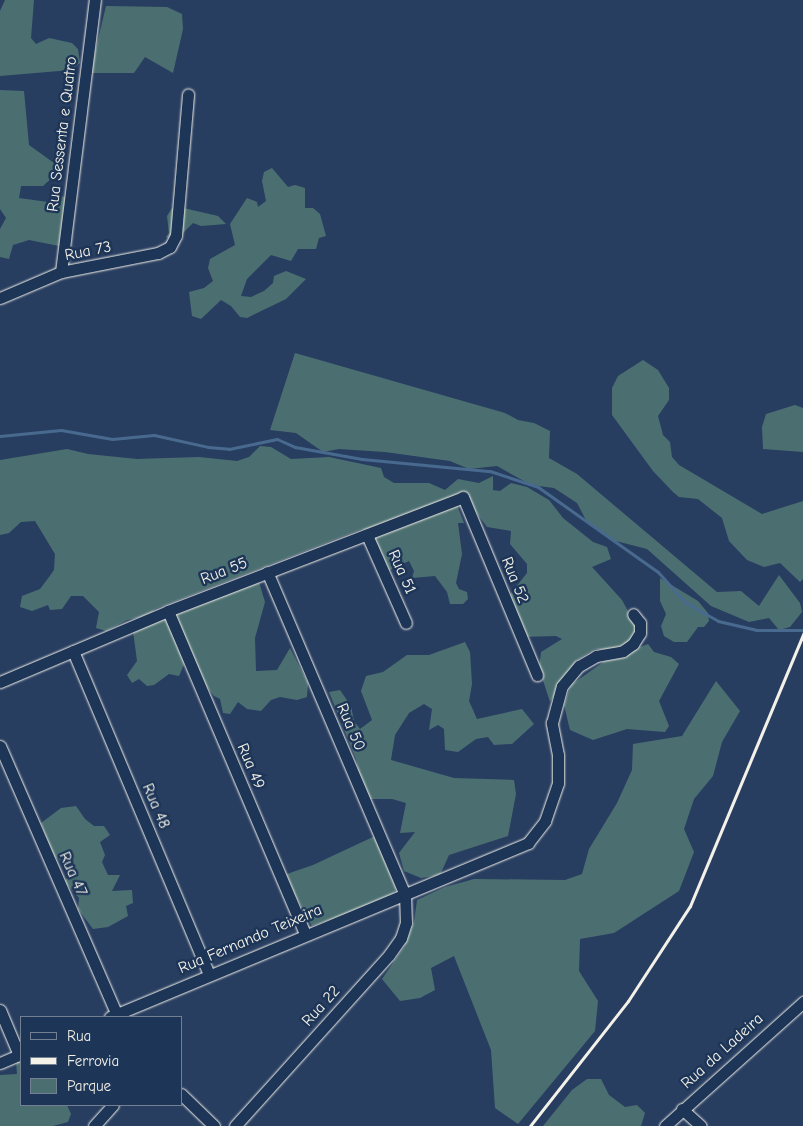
<!DOCTYPE html>
<html>
<head>
<meta charset="utf-8">
<style>
	body { margin:0 }
	#map { position:relative; width:803px; height:1126px; overflow:hidden; background:#283e61; font-family:"Comic Neue",sans-serif }
	div>[style] { position:absolute }
	.green>* { inset:0; background:#4b6f71 }
	.stream>* { height:3px; margin:-1.5px; padding:0 1.5px; transform-origin:1.5px; border-radius:1.5px; background:#496a8f }
	.roads { filter:drop-shadow(0 0 1px #f4f1e8) drop-shadow(0 0 1px #f4f1e8) }
	.street>* { height:11px; margin:-5.5px; padding:0 5.5px; transform-origin:5.5px; border-radius:5.5px; background:#1d3557 }
	.rail>* { height:3px; margin:-1.5px; padding:0 1.5px; transform-origin:1.5px; border-radius:1.5px; background:#f4f1e8 }
	span { translate:-50% -50%; white-space:nowrap; text-align:center; line-height:1.15; -webkit-text-stroke:5px #1d3557; paint-order:stroke }
	.street-label { font-size:16px; color:#f4f1e8 }
	.legend { position:absolute; left:20px; top:1016px; width:162px; height:90px; box-sizing:border-box; background:#1d3557; border:1px solid #738091; margin:0; padding:6px 9px; list-style:none; font-size:15px; color:#f4f1e8 }
	.legend li { display:flex; align-items:center; gap:10px; height:25px }
	.legend b { width:25px; border:1px solid #738091 }
</style>
</head>
<body>
<div id="map">
	<div class="green">
		<i style="clip-path:polygon(5px 0,34px 0,31px 38px,36px 44px,49px 38px,72px 43px,78px 49px,80px 63px,71px 70px,0 76px,0 11px)"></i>
		<i style="clip-path:polygon(106px 6px,167px 7px,182px 14px,183px 29px,173px 73px,145px 57px,134px 73px,90px 73px)"></i>
		<i style="clip-path:polygon(0 90px,24px 91px,29px 145px,54px 163px,56px 174px,43px 186px,21px 186px,19px 198px,48px 202px,51px 195px,66px 197px,59px 246px,29px 240px,13px 245px,9px 259px,0 257px,0 229px,6px 218px,0 209px)"></i>
		<i style="clip-path:polygon(272px 168px,288px 187px,295px 185px,305px 188px,305px 208px,313px 208px,320px 214px,326px 236px,319px 238px,316px 249px,298px 249px,291px 261px,271px 255px,247px 279px,241px 296px,251px 297px,264px 291px,273px 283px,274px 276px,286px 271px,306px 279px,286px 299px,247px 318px,240px 317px,231px 306px,221px 300px,201px 319px,192px 316px,189px 292px,204px 288px,213px 281px,208px 268px,210px 259px,235px 245px,230px 224px,247px 198px,257px 202px,258px 207px,266px 201px,262px 181px,264px 172px)"></i>
		<i style="clip-path:polygon(179px 207px,218px 216px,226px 224px,201px 226px,193px 223px,174px 242px,166px 237px,169px 233px,167px 216px,172px 208px)"></i>
		<i style="clip-path:polygon(295px 353px,505px 413px,518px 420px,534px 423px,550px 431px,549px 458px,577px 474px,717px 592px,741px 591px,759px 606px,779px 575px,800px 603px,802px 612px,790px 627px,779px 630px,769px 618px,749px 622px,711px 606px,647px 549px,612px 540px,587px 522px,577px 503px,554px 488px,531px 485px,497px 466px,469px 469px,450px 461px,385px 452px,339px 449px,323px 452px,296px 433px,270px 430px)"></i>
		<i style="clip-path:polygon(643px 360px,658px 370px,669px 388px,669px 400px,658px 416px,663px 435px,670px 442px,672px 457px,679px 465px,762px 514px,803px 501px,803px 579px,800px 582px,780px 563px,764px 567px,747px 560px,729px 541px,722px 518px,698px 499px,679px 497px,673px 492px,653px 471px,612px 415px,612px 388px,618px 376px)"></i>
		<i style="clip-path:polygon(795px 405px,803px 408px,803px 452px,763px 449px,762px 427px,766px 414px)"></i>
		<i style="clip-path:polygon(260px 446px,271px 447px,291px 459px,329px 457px,381px 468px,384px 477px,394px 483px,429px 483px,445px 490px,458px 479px,479px 483px,493px 476px,493px 490px,500px 491px,511px 483px,527px 487px,549px 500px,563px 518px,593px 542px,607px 547px,611px 559px,592px 567px,622px 600px,635px 624px,636px 633px,628px 643px,612px 649px,595px 649px,577px 660px,550px 702px,539px 668px,541px 652px,562px 639px,556px 636px,521px 637px,508px 597px,527px 573px,527px 564px,510px 544px,511px 531px,487px 527px,470px 504px,466px 494px,460px 492px,454px 497px,464px 523px,458px 523px,462px 554px,456px 583px,459px 589px,467px 592px,468px 599px,463px 604px,450px 604px,447px 592px,435px 576px,412px 578px,414px 571px,409px 561px,388px 571px,369px 530px,362px 529px,155px 609px,149px 615px,127px 620px,106px 631px,96px 628px,99px 612px,83px 596px,71px 596px,62px 609px,50px 610px,48px 605px,32px 611px,20px 607px,22px 596px,40px 589px,49px 577px,54px 570px,55px 554px,35px 521px,21px 522px,9px 533px,0 535px,0 460px,67px 449px,88px 454px,137px 459px,199px 457px,237px 461px,249px 457px)"></i>
		<i style="clip-path:polygon(660px 578px,698px 601px,708px 613px,709px 621px,704px 627px,698px 627px,687px 642px,674px 642px,664px 636px,661px 626px,666px 614px,660px 601px)"></i>
		<i style="clip-path:polygon(259px 582px,265px 602px,255px 638px,256px 671px,277px 670px,290px 648px,308px 683px,307px 697px,297px 700px,280px 697px,271px 700px,261px 711px,247px 709px,238px 702px,230px 714px,223px 713px,220px 699px,214px 696px,186px 660px,179px 676px,169px 674px,154px 685px,147px 686px,139px 679px,132px 683px,127px 675px,137px 661px,133px 631px)"></i>
		<i style="clip-path:polygon(465px 642px,470px 652px,472px 684px,469px 701px,477px 719px,522px 709px,534px 724px,512px 744px,494px 745px,488px 737px,476px 739px,458px 752px,445px 750px,444px 729px,438px 725px,429px 730px,432px 709px,424px 704px,409px 713px,395px 735px,391px 760px,454px 778px,514px 780px,516px 794px,508px 836px,449px 855px,440px 875px,421px 878px,404px 871px,399px 853px,415px 832px,400px 833px,406px 803px,392px 799px,364px 799px,356px 759px,329px 692px,340px 690px,351px 706px,354px 721px,360px 729px,372px 720px,361px 691px,366px 676px,383px 672px,407px 655px,429px 655px)"></i>
		<i style="clip-path:polygon(648px 644px,654px 652px,671px 657px,679px 664px,659px 701px,669px 726px,665px 732px,627px 729px,593px 740px,570px 730px,564px 705px,571px 685px,606px 660px)"></i>
		<i style="clip-path:polygon(716px 681px,740px 711px,722px 742px,713px 776px,694px 799px,684px 829px,694px 852px,679px 891px,614px 933px,580px 939px,579px 971px,598px 1001px,595px 1031px,518px 1124px,495px 1108px,491px 1050px,454px 956px,431px 968px,435px 990px,420px 998px,400px 1001px,382px 979px,404px 947px,414px 922px,417px 900px,445px 887px,474px 879px,565px 880px,582px 874px,589px 849px,617px 803px,632px 770px,633px 744px,682px 736px)"></i>
		<i style="clip-path:polygon(76px 806px,85px 819px,94px 826px,104px 826px,110px 835px,100px 842px,105px 855px,102px 862px,108px 875px,120px 875px,112px 891px,132px 890px,133px 903px,126px 906px,128px 916px,108px 927px,93px 929px,78px 909px,79px 898px,64px 881px,67px 878px,64px 862px,54px 857px,41px 823px,61px 808px)"></i>
		<i style="clip-path:polygon(375px 836px,397px 887px,394px 893px,389px 898px,312px 926px,284px 875px,313px 865px)"></i>
		<i style="clip-path:polygon(21px 1058px,21px 1105px,67px 1105px,71px 1114px,68px 1122px,53px 1126px,0 1126px,0 1075px,17px 1074px,16px 1061px)"></i>
		<i style="clip-path:polygon(587px 1079px,601px 1079px,609px 1095px,625px 1107px,637px 1105px,645px 1113px,641px 1126px,543px 1126px,572px 1090px)"></i>
	</div>
	<div class="stream">
		<i style="left:0;top:436px;width:61px;rotate:-5.6deg"></i>
		<i style="left:61px;top:430px;width:52px;rotate:10deg"></i>
		<i style="left:112px;top:439px;width:42px;rotate:-5.4deg"></i>
		<i style="left:154px;top:435px;width:55px;rotate:12.5deg"></i>
		<i style="left:208px;top:447px;width:21px;rotate:5deg"></i>
		<i style="left:229px;top:449px;width:49px;rotate:-11.8deg"></i>
		<i style="left:277px;top:439px;width:20px;rotate:24deg"></i>
		<i style="left:295px;top:447px;width:68px;rotate:10.2deg"></i>
		<i style="left:362px;top:459px;width:129px;rotate:5.4deg"></i>
		<i style="left:490px;top:471px;width:51px;rotate:18.4deg"></i>
		<i style="left:538px;top:487px;width:147px;rotate:35.3deg"></i>
		<i style="left:658px;top:572px;width:42px;rotate:47.9deg"></i>
		<i style="left:686px;top:603px;width:37px;rotate:29deg"></i>
		<i style="left:718px;top:621px;width:39px;rotate:13deg"></i>
		<i style="left:756px;top:630px;width:47px"></i>
	</div>
	<div class="roads">
		<div class="street">
			<i style="left:61px;top:272px;width:274px;rotate:-82.9deg"></i>
			<i style="left:0;top:298px;width:66px;rotate:-23.1deg"></i>
			<i style="left:61px;top:272px;width:99px;rotate:-11.1deg"></i>
			<i style="left:158px;top:253px;width:13px;rotate:-27deg"></i>
			<i style="left:170px;top:247px;width:13px;rotate:-63deg"></i>
			<i style="left:176px;top:235px;width:141px;rotate:-85.1deg"></i>
			<i style="left:367px;top:535px;width:96px;rotate:66.1deg"></i>
			<i style="left:168px;top:611px;width:351px;rotate:67deg"></i>
			<i style="left:73px;top:651px;width:350px;rotate:67.2deg"></i>
			<i style="left:0;top:682px;width:182px;rotate:-22.9deg"></i>
			<i style="left:168px;top:611px;width:316px;rotate:-21.1deg"></i>
			<i style="left:463px;top:497px;width:193px;rotate:67.4deg"></i>
			<i style="left:0;top:746px;width:296px;rotate:66.5deg"></i>
			<i style="left:0;top:1010px;width:49px;rotate:67.1deg"></i>
			<i style="left:110px;top:1017px;width:453px;rotate:-22.6deg"></i>
			<i style="left:528px;top:843px;width:28px;rotate:-52deg"></i>
			<i style="left:545px;top:821px;width:40px;rotate:-71.1deg"></i>
			<i style="left:558px;top:783px;width:28px;rotate:-90deg"></i>
			<i style="left:558px;top:755px;width:33px;rotate:-101deg"></i>
			<i style="left:552px;top:723px;width:38px;rotate:-75deg"></i>
			<i style="left:562px;top:686px;width:26px;rotate:-50deg"></i>
			<i style="left:579px;top:666px;width:20px;rotate:-30deg"></i>
			<i style="left:596px;top:656px;width:27px;rotate:-10deg"></i>
			<i style="left:623px;top:651px;width:12px;rotate:-35deg"></i>
			<i style="left:633px;top:644px;width:13px;rotate:-58deg"></i>
			<i style="left:640px;top:633px;width:10px;rotate:-90deg"></i>
			<i style="left:640px;top:623px;width:11px;rotate:-128deg"></i>
			<i style="left:0;top:1063px;width:23px;rotate:-23deg"></i>
			<i style="left:181px;top:1094px;width:46px;rotate:44.1deg"></i>
			<i style="left:682px;top:1109px;width:25px;rotate:42deg"></i>
			<i style="left:94px;top:1126px;width:28px;rotate:-48deg"></i>
			<i style="left:235px;top:1126px;width:230px;rotate:-48deg"></i>
			<i style="left:389px;top:955px;width:21px;rotate:-55deg"></i>
			<i style="left:401px;top:938px;width:16px;rotate:-72deg"></i>
			<i style="left:406px;top:923px;width:28px;rotate:-92deg"></i>
			<i style="left:405px;top:895px;width:351px;rotate:-113.1deg"></i>
			<i style="left:665px;top:1126px;width:186px;rotate:-41.9deg"></i>
		</div>
	</div>
	<div class="rail">
		<i style="left:530px;top:1126px;width:159px;rotate:-51.9deg"></i>
		<i style="left:628px;top:1001px;width:113px;rotate:-56.9deg"></i>
		<i style="left:690px;top:906px;width:295px;rotate:-67.4deg"></i>
	</div>
	<div class="street-label">
		<span style="left:62px;top:134px;rotate:-83deg">Rua Sessenta e Quatro</span>
		<span style="left:88px;top:251px;rotate:-11deg">Rua 73</span>
		<span style="left:224px;top:571px;rotate:-21deg">Rua 55</span>
		<span style="left:402px;top:572px;rotate:66deg">Rua 51</span>
		<span style="left:515px;top:580px;rotate:68deg">Rua 52</span>
		<span style="left:351px;top:727px;rotate:67deg">Rua 50</span>
		<span style="left:251px;top:766px;rotate:67deg">Rua 49</span>
		<span style="left:156px;top:806px;rotate:67deg">Rua 48</span>
		<span style="left:73px;top:874px;rotate:66deg">Rua 47</span>
		<span style="left:250px;top:939px;rotate:-23deg">Rua Fernando Teixeira</span>
		<span style="left:321px;top:1006px;rotate:-48deg">Rua 22</span>
		<span style="left:722px;top:1051px;rotate:-42deg">Rua da Ladeira</span>
	</div>
	<ul class="legend">
	<li><b style="height:6px;background:#1d3557"></b>Rua</li>
	<li><b style="height:6px;background:#f4f1e8"></b>Ferrovia</li>
	<li><b style="height:14px;background:#4b6f71"></b>Parque</li>
	</ul>
</div>
</body>
</html>
